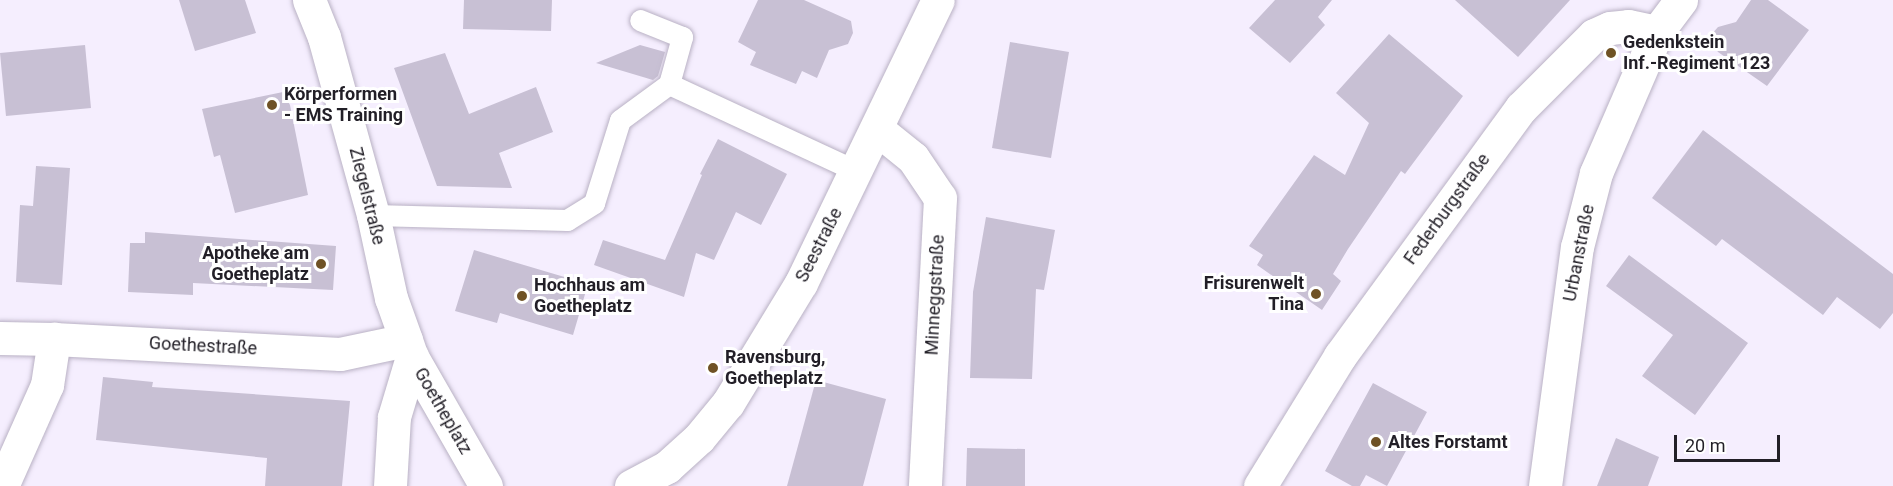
<!DOCTYPE html>
<html>
<head>
<meta charset="utf-8">
<style>
	body { margin:0 }
	#map { position:relative; width:1893px; height:486px; overflow:hidden; background:#f5eefe; font-family:Roboto,sans-serif }
	div>[style] { position:absolute }
	.building>* { inset:0; background:#c8c0d4 }
	.roads { filter:drop-shadow(0 0 2px #b9b1c4) drop-shadow(0 0 2px #b9b1c4) }
	.service>* { height:21px; margin:-10.5px; padding:0 10.5px; transform-origin:10.5px; border-radius:10.5px; background:#fff }
	.minor>* { height:33px; margin:-16.5px; padding:0 16.5px; transform-origin:16.5px; border-radius:16.5px; background:#fff }
	.dots>* { width:16px; height:16px; translate:-50% -50%; box-sizing:border-box; border:3px solid #fff; border-radius:50% }
	span { translate:-50% -50%; white-space:nowrap; text-align:center; line-height:1.15; -webkit-text-stroke:6px #fff; paint-order:stroke }
	.poi-label { font-size:18px; color:#221f27; font-weight:700 }
	.left { translate:0 -50%; text-align:left }
	.right { translate:-100% -50%; text-align:right }
	.street-label { font-size:18px; color:#221f27 }
	.scale { position:absolute; left:1674px; top:435px; width:106px; height:27px; box-sizing:border-box; border:3px solid #221f27; border-top:0; padding-left:8px; font-size:18px; line-height:21px; white-space:nowrap; color:#221f27; -webkit-text-stroke:4px #fff; paint-order:stroke }
</style>
</head>
<body>
<div id="map">
	<div class="building">
		<i style="clip-path:polygon(179px 0,245px 0,256px 33px,195px 51px)"></i>
		<i style="clip-path:polygon(464px 0,552px 0,551px 31px,463px 29px)"></i>
		<i style="clip-path:polygon(758px 0,804px 0,851px 21px,853px 33px,848px 44px,829px 50px,817px 78px,802px 71px,796px 84px,750px 65px,756px 52px,738px 42px)"></i>
		<i style="clip-path:polygon(1275px 0,1332px 0,1318px 17px,1325px 25px,1290px 63px,1249px 28px)"></i>
		<i style="clip-path:polygon(1455px 0,1570px 0,1518px 57px)"></i>
		<i style="clip-path:polygon(1751px 0,1768px 0,1809px 30px,1767px 86px,1718px 52px,1713px 45px,1711px 35px,1718px 27px,1736px 22px)"></i>
		<i style="clip-path:polygon(1389px 34px,1463px 96px,1405px 174px,1401px 171px,1348px 249px,1333px 274px,1341px 281px,1322px 310px,1257px 265px,1263px 255px,1249px 246px,1314px 155px,1345px 175px,1369px 123px,1336px 93px)"></i>
		<i style="clip-path:polygon(1010px 42px,1069px 52px,1051px 158px,992px 148px)"></i>
		<i style="clip-path:polygon(85px 45px,91px 108px,6px 116px,0 53px)"></i>
		<i style="clip-path:polygon(640px 45px,665px 52px,658px 76px,653px 80px,596px 63px)"></i>
		<i style="clip-path:polygon(445px 53px,469px 114px,536px 87px,553px 132px,499px 153px,512px 188px,437px 186px,394px 68px)"></i>
		<i style="clip-path:polygon(283px 92px,290px 105px,308px 195px,235px 213px,220px 155px,214px 157px,202px 109px)"></i>
		<i style="clip-path:polygon(1703px 130px,1893px 274px,1893px 313px,1880px 329px,1837px 297px,1823px 315px,1722px 239px,1716px 246px,1652px 198px)"></i>
		<i style="clip-path:polygon(718px 139px,787px 174px,761px 225px,736px 212px,714px 260px,696px 253px,684px 297px,594px 265px,603px 240px,665px 260px,702px 175px,700px 174px)"></i>
		<i style="clip-path:polygon(36px 166px,70px 168px,62px 285px,16px 282px,20px 205px,33px 206px)"></i>
		<i style="clip-path:polygon(986px 217px,1055px 230px,1044px 290px,1036px 289px,1032px 379px,970px 378px,973px 292px)"></i>
		<i style="clip-path:polygon(145px 232px,336px 246px,333px 290px,193px 283px,193px 295px,128px 292px,130px 243px,145px 243px)"></i>
		<i style="clip-path:polygon(474px 250px,588px 284px,573px 335px,500px 313px,497px 323px,455px 311px)"></i>
		<i style="clip-path:polygon(1629px 255px,1748px 343px,1695px 415px,1642px 376px,1673px 335px,1606px 286px)"></i>
		<i style="clip-path:polygon(103px 377px,153px 382px,152px 387px,350px 401px,342px 486px,265px 486px,267px 458px,96px 440px)"></i>
		<i style="clip-path:polygon(816px 380px,886px 399px,863px 486px,787px 486px)"></i>
		<i style="clip-path:polygon(1373px 383px,1427px 412px,1387px 486px,1366px 475px,1360px 486px,1352px 486px,1325px 471px)"></i>
		<i style="clip-path:polygon(1616px 438px,1659px 457px,1648px 486px,1597px 486px)"></i>
		<i style="clip-path:polygon(967px 448px,1025px 449px,1025px 486px,966px 486px)"></i>
	</div>
	<div class="roads">
		<div class="service">
			<i style="left:669px;top:84px;width:206px;rotate:24.9deg"></i>
			<i style="left:373px;top:215px;width:194px;rotate:1.5deg"></i>
			<i style="left:567px;top:220px;width:32px;rotate:-32deg"></i>
			<i style="left:594px;top:203px;width:87px;rotate:-72.6deg"></i>
			<i style="left:620px;top:120px;width:61px;rotate:-36.3deg"></i>
			<i style="left:669px;top:84px;width:49px;rotate:-74.5deg"></i>
			<i style="left:682px;top:37px;width:45px;rotate:-158deg"></i>
		</div>
		<div class="minor">
			<i style="left:309px;top:0;width:40px;rotate:68deg"></i>
			<i style="left:324px;top:37px;width:185px;rotate:74.6deg"></i>
			<i style="left:373px;top:215px;width:85px;rotate:77.8deg"></i>
			<i style="left:391px;top:298px;width:45px;rotate:70.3deg"></i>
			<i style="left:406px;top:340px;width:18px;rotate:71deg"></i>
			<i style="left:412px;top:357px;width:149px;rotate:60.2deg"></i>
			<i style="left:877px;top:129px;width:46px;rotate:38.9deg"></i>
			<i style="left:913px;top:158px;width:48px;rotate:56deg"></i>
			<i style="left:940px;top:198px;width:288px;rotate:93deg"></i>
			<i style="left:0;top:338px;width:54px;rotate:1.1deg"></i>
			<i style="left:54px;top:339px;width:286px;rotate:3deg"></i>
			<i style="left:340px;top:354px;width:67px;rotate:-12deg"></i>
			<i style="left:2px;top:486px;width:111px;rotate:-66deg"></i>
			<i style="left:47px;top:385px;width:47px;rotate:-81.3deg"></i>
			<i style="left:390px;top:486px;width:69px;rotate:-86.7deg"></i>
			<i style="left:394px;top:417px;width:63px;rotate:-73.3deg"></i>
			<i style="left:631px;top:486px;width:41px;rotate:-27.8deg"></i>
			<i style="left:667px;top:467px;width:43px;rotate:-42.2deg"></i>
			<i style="left:699px;top:438px;width:45px;rotate:-50.4deg"></i>
			<i style="left:728px;top:403px;width:140px;rotate:-58.7deg"></i>
			<i style="left:801px;top:283px;width:314px;rotate:-64.2deg"></i>
			<i style="left:1260px;top:486px;width:153px;rotate:-58.4deg"></i>
			<i style="left:1340px;top:356px;width:307px;rotate:-53.9deg"></i>
			<i style="left:1521px;top:108px;width:103px;rotate:-45deg"></i>
			<i style="left:1594px;top:35px;width:17px;rotate:-24deg"></i>
			<i style="left:1610px;top:28px;width:18px;rotate:-6deg"></i>
			<i style="left:1628px;top:26px;width:30px;rotate:12deg"></i>
			<i style="left:1657px;top:32px;width:40px;rotate:-53deg"></i>
			<i style="left:1545px;top:486px;width:241px;rotate:-82.4deg"></i>
			<i style="left:1577px;top:247px;width:76px;rotate:-75.6deg"></i>
			<i style="left:1596px;top:173px;width:154px;rotate:-66.6deg"></i>
		</div>
	</div>
	<div class="dots">
		<i style="left:1611px;top:53px;background:#6f5225"></i>
		<i style="left:272px;top:105px;background:#6f5225"></i>
		<i style="left:321px;top:264px;background:#6f5225"></i>
		<i style="left:1316px;top:294px;background:#6f5225"></i>
		<i style="left:522px;top:296px;background:#6f5225"></i>
		<i style="left:713px;top:368px;background:#6f5225"></i>
		<i style="left:1376px;top:442px;background:#6f5225"></i>
	</div>
	<div class="poi-label">
		<span class="left" style="left:1623px;top:53px">Gedenkstein<br>Inf.-Regiment 123</span>
		<span class="left" style="left:284px;top:105px">Körperformen<br>- EMS Training</span>
		<span class="right" style="left:309px;top:264px">Apotheke am<br>Goetheplatz</span>
		<span class="right" style="left:1304px;top:294px">Frisurenwelt<br>Tina</span>
		<span class="left" style="left:534px;top:296px">Hochhaus am<br>Goetheplatz</span>
		<span class="left" style="left:725px;top:368px">Ravensburg,<br>Goetheplatz</span>
		<span class="left" style="left:1388px;top:442px">Altes Forstamt</span>
	</div>
	<div class="street-label">
		<span style="left:367px;top:196px;rotate:76deg">Ziegelstraße</span>
		<span style="left:1447px;top:209px;rotate:-54deg">Federburgstraße</span>
		<span style="left:819px;top:245px;rotate:-63deg">Seestraße</span>
		<span style="left:1579px;top:253px;rotate:-79deg">Urbanstraße</span>
		<span style="left:935px;top:295px;rotate:-87deg">Minneggstraße</span>
		<span style="left:203px;top:346px;rotate:3deg">Goethestraße</span>
		<span style="left:443px;top:411px;rotate:60deg">Goetheplatz</span>
	</div>
	<div class="scale">20 m</div>
</div>
</body>
</html>
